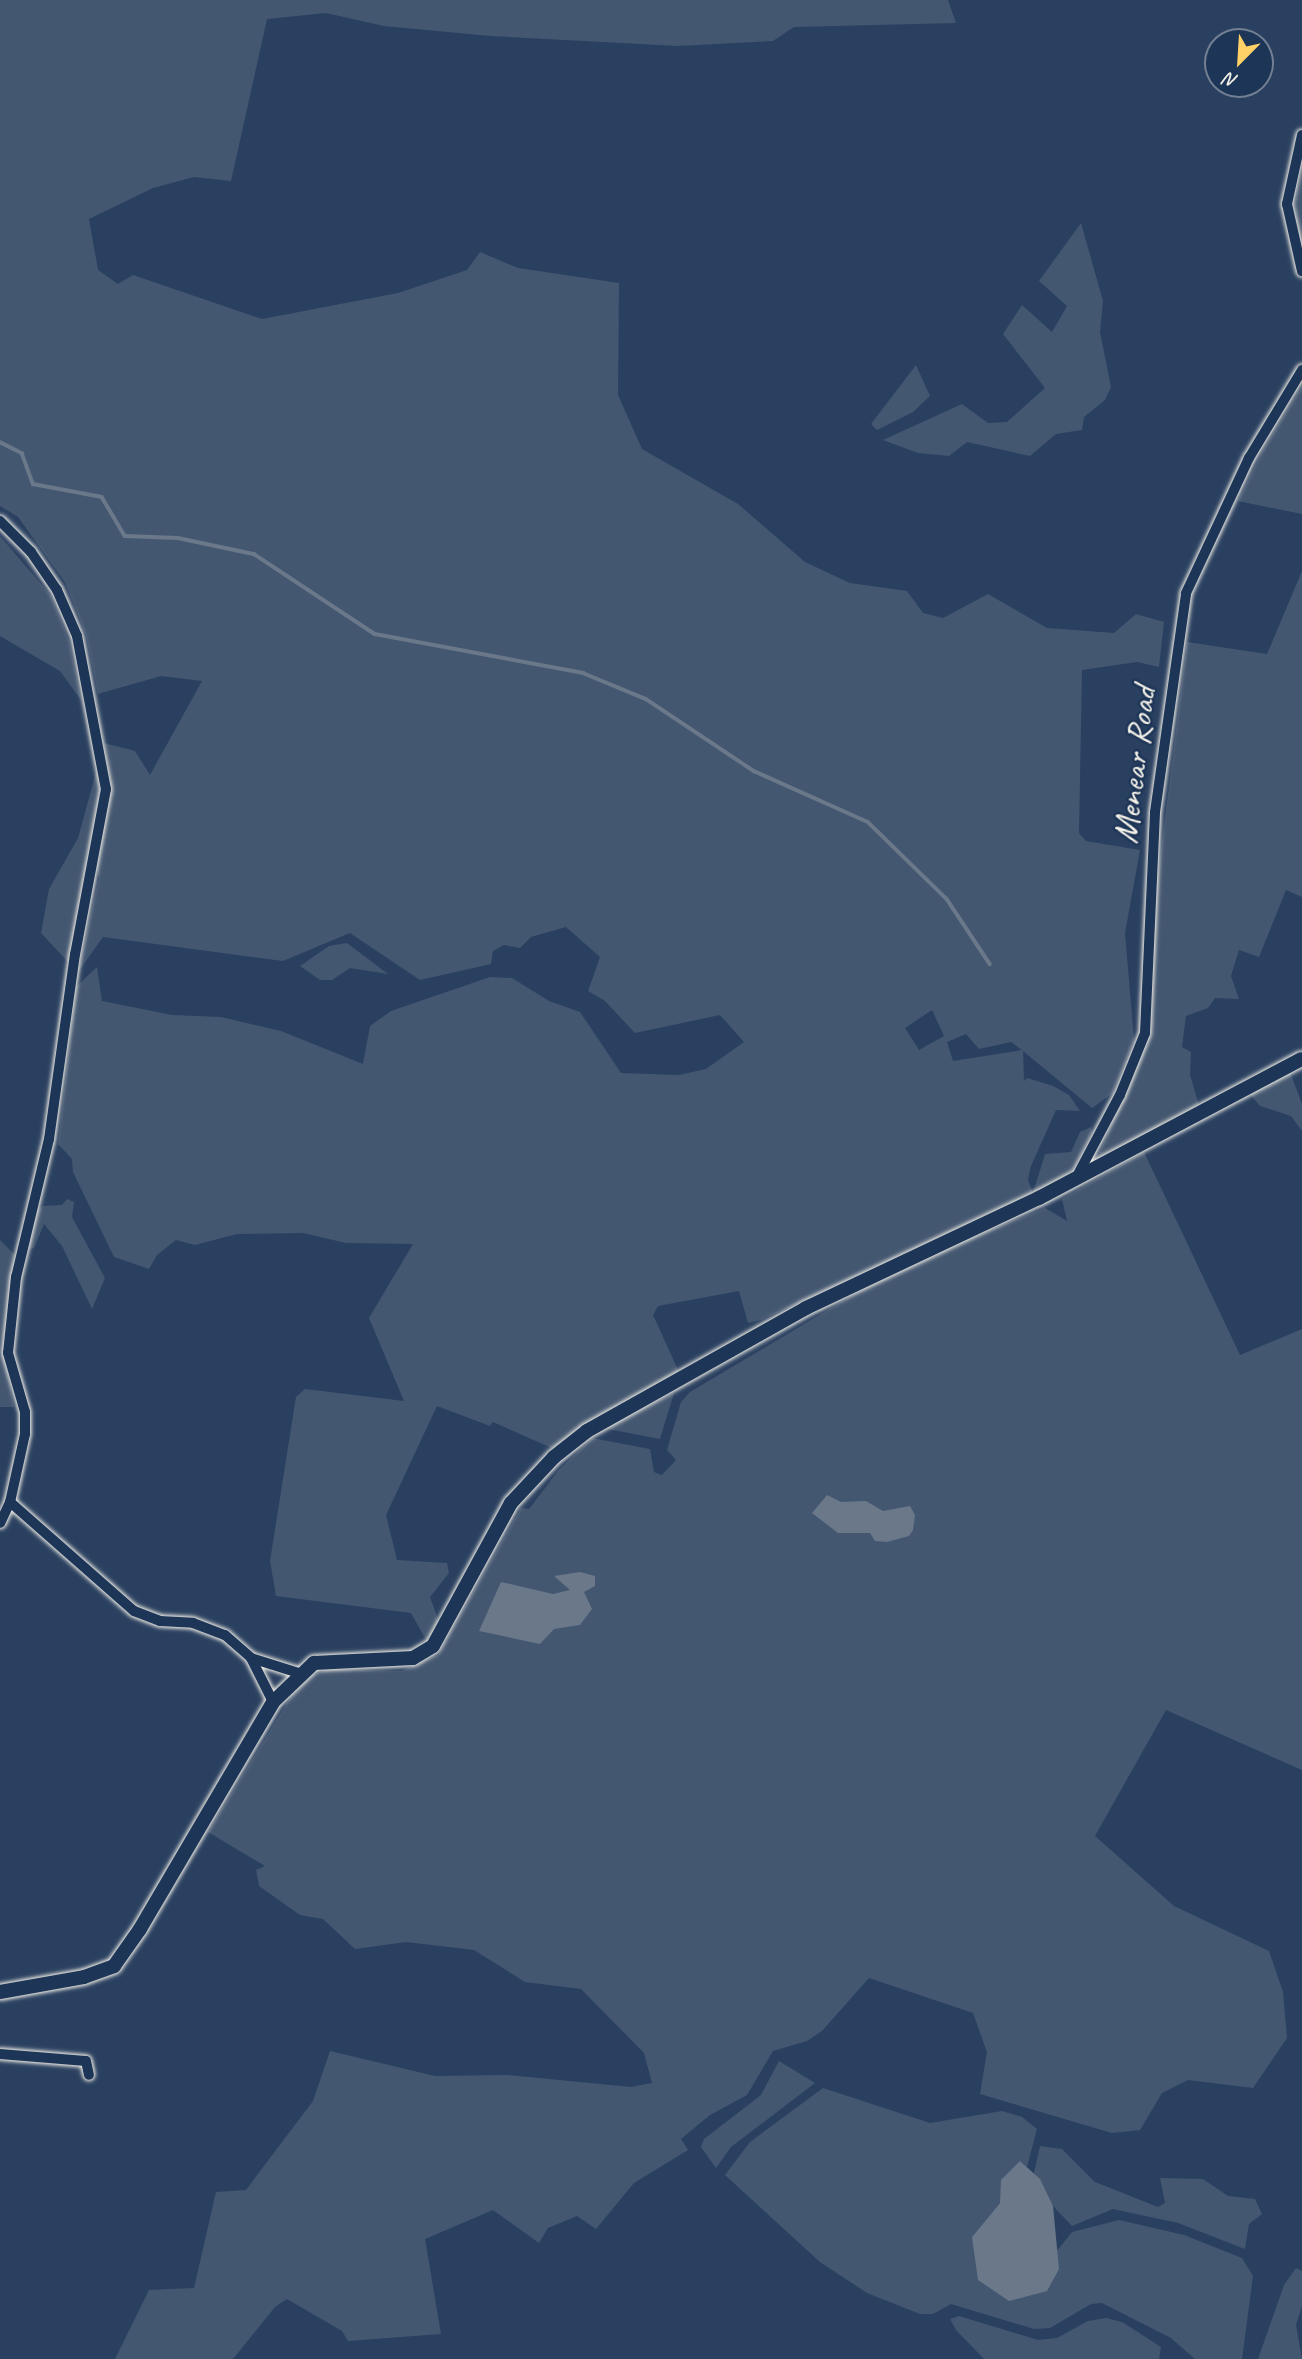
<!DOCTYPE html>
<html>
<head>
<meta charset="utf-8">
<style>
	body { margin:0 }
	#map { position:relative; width:1302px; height:2359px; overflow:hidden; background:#2a4060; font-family:Caveat,sans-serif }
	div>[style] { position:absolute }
	.green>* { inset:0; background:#445771 }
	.water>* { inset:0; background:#6a788a }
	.stream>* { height:3.5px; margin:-1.75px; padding:0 1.75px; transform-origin:1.75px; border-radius:1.75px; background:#6a788a }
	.roads { filter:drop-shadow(0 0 2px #f4f1e8) drop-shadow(0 0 2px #f4f1e8) }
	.street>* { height:10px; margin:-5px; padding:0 5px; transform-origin:5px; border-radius:5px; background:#1d3557 }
	.secondary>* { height:14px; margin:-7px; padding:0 7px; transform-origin:7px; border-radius:7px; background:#1d3557 }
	span { translate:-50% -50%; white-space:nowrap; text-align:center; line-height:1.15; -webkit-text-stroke:5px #1d3557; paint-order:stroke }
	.street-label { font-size:35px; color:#f4f1e8 }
	.north { position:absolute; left:1204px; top:28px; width:70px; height:70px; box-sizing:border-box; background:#1d3557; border:2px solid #738091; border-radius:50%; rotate:204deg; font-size:19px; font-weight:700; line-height:28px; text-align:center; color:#f4f1e8 }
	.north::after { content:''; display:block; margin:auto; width:24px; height:32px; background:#ffd166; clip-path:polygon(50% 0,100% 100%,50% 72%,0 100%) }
</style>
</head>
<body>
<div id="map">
	<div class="green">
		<i style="clip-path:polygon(evenodd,0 0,948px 0,956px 23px,794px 27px,773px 41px,678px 46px,490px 36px,384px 26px,326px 13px,267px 19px,231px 181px,194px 177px,153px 188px,89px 219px,98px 270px,118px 284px,133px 275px,262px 319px,398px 293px,467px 270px,480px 252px,518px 268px,619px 283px,618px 395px,642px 449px,738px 504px,805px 562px,850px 583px,907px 591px,923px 613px,943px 618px,988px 594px,1047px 628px,1114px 633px,1136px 614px,1164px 622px,1159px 667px,1137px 662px,1082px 670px,1079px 833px,1086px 841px,1140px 850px,1125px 933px,1134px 1040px,1113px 1093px,1092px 1108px,1023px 1051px,1024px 1081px,1027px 1078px,1053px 1086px,1069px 1095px,1080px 1111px,1056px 1110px,1031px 1166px,1028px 1180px,1033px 1193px,1045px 1154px,1071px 1152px,1080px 1132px,1091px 1127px,1092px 1132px,1074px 1168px,1052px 1186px,761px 1320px,748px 1323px,739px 1291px,658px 1306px,653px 1315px,679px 1372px,554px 1449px,493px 1422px,490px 1426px,437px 1406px,386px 1515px,397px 1560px,447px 1563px,449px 1573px,430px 1597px,440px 1625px,426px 1640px,411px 1613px,276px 1596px,270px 1561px,296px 1397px,305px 1389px,404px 1401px,369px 1318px,413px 1244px,346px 1243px,303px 1233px,237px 1234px,195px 1245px,176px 1240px,157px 1255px,149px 1269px,114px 1257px,73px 1172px,72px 1159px,58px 1144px,76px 987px,97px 967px,102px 1001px,172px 1015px,221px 1017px,281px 1031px,363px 1064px,370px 1026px,391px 1011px,490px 977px,512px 978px,549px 1001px,580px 1012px,621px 1073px,679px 1075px,706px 1069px,744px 1042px,720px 1015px,635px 1033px,605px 1001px,588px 991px,600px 957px,566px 927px,531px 937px,520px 948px,504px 945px,493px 951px,491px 964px,420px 980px,350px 933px,283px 961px,103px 937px,78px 972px,99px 878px,96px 865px,111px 787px,104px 743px,135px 751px,150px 775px,202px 681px,161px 676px,98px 694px,86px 635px,65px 582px,18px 517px,0 506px,0 0,932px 1010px,944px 1036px,919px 1050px,905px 1028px,932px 1010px,0 0,966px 1034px,979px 1049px,1011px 1042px,1022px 1050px,953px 1061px,947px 1042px,966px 1034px)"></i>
		<i style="clip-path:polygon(1302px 169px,1302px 257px,1295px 204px)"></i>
		<i style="clip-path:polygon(1081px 223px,1103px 301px,1100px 332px,1111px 387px,1105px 400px,1084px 417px,1082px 430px,1056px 434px,1030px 456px,967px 442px,949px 456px,918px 453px,883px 440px,962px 404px,988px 423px,1007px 422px,1045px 388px,1003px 334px,1022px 305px,1052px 332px,1067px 306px,1039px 281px)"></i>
		<i style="clip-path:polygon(916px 365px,930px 396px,913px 412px,877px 430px,871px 424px)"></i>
		<i style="clip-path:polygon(1302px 386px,1302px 514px,1238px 501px,1262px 452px)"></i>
		<i style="clip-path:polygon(0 536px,51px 596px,69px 641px,81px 700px,60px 671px,0 636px)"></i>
		<i style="clip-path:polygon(1302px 571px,1302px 897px,1286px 890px,1259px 957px,1239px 950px,1231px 976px,1239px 999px,1215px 998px,1208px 1008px,1186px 1016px,1182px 1047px,1191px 1052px,1190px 1075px,1199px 1105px,1095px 1163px,1151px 1033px,1152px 923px,1187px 642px,1267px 654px)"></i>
		<i style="clip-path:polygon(97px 769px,102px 790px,69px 963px,41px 933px,49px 889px,78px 838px)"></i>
		<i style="clip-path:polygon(347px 943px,388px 974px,350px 968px,332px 980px,320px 980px,300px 966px,329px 946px)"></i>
		<i style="clip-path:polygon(1290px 1072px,1302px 1104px,1302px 1131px,1291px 1116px,1260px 1106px,1250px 1094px)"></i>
		<i style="clip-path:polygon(1144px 1152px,1240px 1355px,1302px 1329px,1302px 1770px,1166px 1710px,1095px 1836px,1174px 1906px,1269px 1951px,1283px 1992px,1287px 2038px,1253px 2088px,1188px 2080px,1162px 2093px,1140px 2130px,1112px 2133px,980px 2094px,987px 2052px,973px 2013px,869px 1978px,822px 2031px,807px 2041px,773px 2051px,747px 2095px,710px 2115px,681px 2139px,688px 2150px,634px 2183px,596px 2229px,577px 2216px,548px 2228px,539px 2243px,493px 2210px,425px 2239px,441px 2334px,348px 2341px,342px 2331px,287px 2299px,275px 2307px,233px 2359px,115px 2359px,149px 2290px,194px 2288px,216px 2192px,246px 2190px,313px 2101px,330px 2051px,435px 2076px,507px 2075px,631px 2087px,652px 2083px,644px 2053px,581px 1989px,525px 1982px,474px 1950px,406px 1942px,355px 1949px,323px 1919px,300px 1915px,259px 1886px,256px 1870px,265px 1866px,208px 1832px,292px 1695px,309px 1676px,331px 1669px,401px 1671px,438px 1655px,521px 1508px,529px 1509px,558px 1471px,592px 1438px,650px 1449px,654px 1472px,662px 1475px,676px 1460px,667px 1450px,681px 1402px,690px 1392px,902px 1266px,1045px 1208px,1067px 1221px,1062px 1199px)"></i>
		<i style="clip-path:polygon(67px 1199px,74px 1202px,72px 1217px,105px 1278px,92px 1309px,62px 1246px,44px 1224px,34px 1248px,29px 1249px,34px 1212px,43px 1206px,62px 1205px)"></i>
		<i style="clip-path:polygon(0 1240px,15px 1255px,4px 1356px,14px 1407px,0 1407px)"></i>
		<i style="clip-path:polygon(674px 1393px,660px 1439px,603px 1428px)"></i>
		<i style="clip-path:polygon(779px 2061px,815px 2083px,731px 2147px,716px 2168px,701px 2147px,704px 2139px,761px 2095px)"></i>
		<i style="clip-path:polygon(823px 2088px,930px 2123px,1002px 2111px,1022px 2117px,1037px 2129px,1027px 2167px,1020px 2161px,1000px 2203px,972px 2237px,1059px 2269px,1056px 2252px,1072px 2232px,1119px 2220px,1184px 2235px,1242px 2258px,1253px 2276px,1242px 2359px,1195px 2359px,1171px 2338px,1102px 2303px,1091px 2304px,1050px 2328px,1034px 2329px,951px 2304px,933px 2314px,920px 2314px,867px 2293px,820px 2262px,725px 2175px,750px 2142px)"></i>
		<i style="clip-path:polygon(1040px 2146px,1062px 2149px,1095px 2182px,1158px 2207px,1165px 2203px,1160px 2178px,1203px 2179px,1228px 2196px,1255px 2199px,1262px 2214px,1249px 2224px,1245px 2249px,1178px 2223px,1113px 2209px,1072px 2226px,1053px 2206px,1034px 2173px)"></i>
		<i style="clip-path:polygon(1296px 2268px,1302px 2271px,1302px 2306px,1296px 2325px,1302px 2359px,1258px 2359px,1284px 2285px)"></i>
		<i style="clip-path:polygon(959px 2316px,1038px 2340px,1057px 2338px,1088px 2321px,1106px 2318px,1122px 2322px,1161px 2347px,1159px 2359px,984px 2359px,956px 2330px,950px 2319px)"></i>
	</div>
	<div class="water">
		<i style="clip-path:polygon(827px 1495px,841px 1502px,866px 1501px,883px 1511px,910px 1506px,915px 1515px,913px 1530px,909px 1536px,887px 1542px,875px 1541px,870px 1533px,838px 1533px,812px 1513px)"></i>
		<i style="clip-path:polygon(580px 1572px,595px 1576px,595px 1586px,584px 1592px,592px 1609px,580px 1625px,554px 1629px,540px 1644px,479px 1631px,501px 1582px,553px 1594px,570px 1590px,554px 1576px)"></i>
		<i style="clip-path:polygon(1020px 2161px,1040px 2179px,1053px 2206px,1059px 2269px,1047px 2291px,1009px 2301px,978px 2280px,972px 2237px,1000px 2203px,1001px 2180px)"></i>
	</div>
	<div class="stream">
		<i style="left:0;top:442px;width:25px;rotate:27deg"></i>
		<i style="left:22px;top:453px;width:33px;rotate:70deg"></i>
		<i style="left:33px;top:484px;width:70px;rotate:10.7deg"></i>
		<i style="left:102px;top:497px;width:45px;rotate:59.5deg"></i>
		<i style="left:125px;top:536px;width:53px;rotate:2.2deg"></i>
		<i style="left:178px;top:538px;width:78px;rotate:11.9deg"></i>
		<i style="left:254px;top:554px;width:145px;rotate:33.5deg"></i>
		<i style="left:375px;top:634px;width:212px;rotate:10.6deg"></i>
		<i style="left:583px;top:673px;width:68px;rotate:22.4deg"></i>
		<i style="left:646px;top:699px;width:130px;rotate:33.7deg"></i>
		<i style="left:754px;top:771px;width:125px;rotate:24.1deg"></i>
		<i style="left:868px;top:822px;width:110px;rotate:44.3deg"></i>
		<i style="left:947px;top:899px;width:78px;rotate:56.5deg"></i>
	</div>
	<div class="roads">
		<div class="street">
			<i style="left:1302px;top:135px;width:71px;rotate:102.3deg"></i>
			<i style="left:1287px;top:204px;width:69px;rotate:77.4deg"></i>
			<i style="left:0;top:521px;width:44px;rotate:45deg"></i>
			<i style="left:31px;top:552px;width:46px;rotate:55.6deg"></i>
			<i style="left:57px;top:590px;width:50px;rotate:66.5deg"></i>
			<i style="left:77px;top:636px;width:156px;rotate:79.3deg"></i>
			<i style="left:106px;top:789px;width:168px;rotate:100.6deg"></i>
			<i style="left:75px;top:954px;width:187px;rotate:98deg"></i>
			<i style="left:49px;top:1139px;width:142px;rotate:103.4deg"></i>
			<i style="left:16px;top:1277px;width:76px;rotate:96deg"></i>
			<i style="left:8px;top:1353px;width:61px;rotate:73.9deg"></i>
			<i style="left:25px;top:1412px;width:22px;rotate:90deg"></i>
			<i style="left:25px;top:1434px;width:70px;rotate:102.4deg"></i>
			<i style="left:10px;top:1502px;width:23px;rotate:115deg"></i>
			<i style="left:1076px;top:1178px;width:94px;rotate:-62.1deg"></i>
			<i style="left:1120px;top:1095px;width:67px;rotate:-68deg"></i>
			<i style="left:1145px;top:1033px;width:221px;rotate:-87.4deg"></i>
			<i style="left:1155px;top:812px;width:221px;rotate:-81.9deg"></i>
			<i style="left:1186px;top:593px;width:149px;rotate:-65deg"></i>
			<i style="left:1249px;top:458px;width:103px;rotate:-58.9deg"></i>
			<i style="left:10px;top:1502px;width:165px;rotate:41.3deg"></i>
			<i style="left:134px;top:1611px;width:28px;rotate:21deg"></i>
			<i style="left:160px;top:1621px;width:33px;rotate:3deg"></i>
			<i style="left:193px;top:1623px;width:34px;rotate:21deg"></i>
			<i style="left:225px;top:1635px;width:35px;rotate:41deg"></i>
			<i style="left:251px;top:1658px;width:49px;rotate:63.4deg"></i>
			<i style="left:251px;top:1658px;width:50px;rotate:17.4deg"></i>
			<i style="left:0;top:2054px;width:86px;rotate:4.7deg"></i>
			<i style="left:86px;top:2061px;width:14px;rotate:78deg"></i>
		</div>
		<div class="secondary">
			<i style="left:0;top:1992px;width:85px;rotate:-10.1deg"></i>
			<i style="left:84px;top:1977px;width:32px;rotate:-20deg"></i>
			<i style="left:114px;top:1966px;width:45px;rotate:-54.9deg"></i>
			<i style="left:140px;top:1929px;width:263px;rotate:-59.6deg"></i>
			<i style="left:273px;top:1702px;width:57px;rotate:-43.6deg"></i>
			<i style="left:314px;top:1663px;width:99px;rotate:-2.9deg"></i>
			<i style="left:413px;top:1658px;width:23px;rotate:-31deg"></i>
			<i style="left:433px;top:1646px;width:163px;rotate:-61.4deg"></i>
			<i style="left:511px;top:1503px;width:63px;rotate:-46.9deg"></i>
			<i style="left:554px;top:1457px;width:42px;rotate:-38.2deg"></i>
			<i style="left:587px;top:1431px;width:251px;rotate:-29.3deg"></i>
			<i style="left:806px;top:1308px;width:258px;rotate:-25.3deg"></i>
			<i style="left:1039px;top:1198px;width:297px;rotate:-27.9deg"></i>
		</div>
	</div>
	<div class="street-label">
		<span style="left:1135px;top:765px;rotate:-83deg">Menear Road</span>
	</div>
	<div class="north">N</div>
</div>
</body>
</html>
